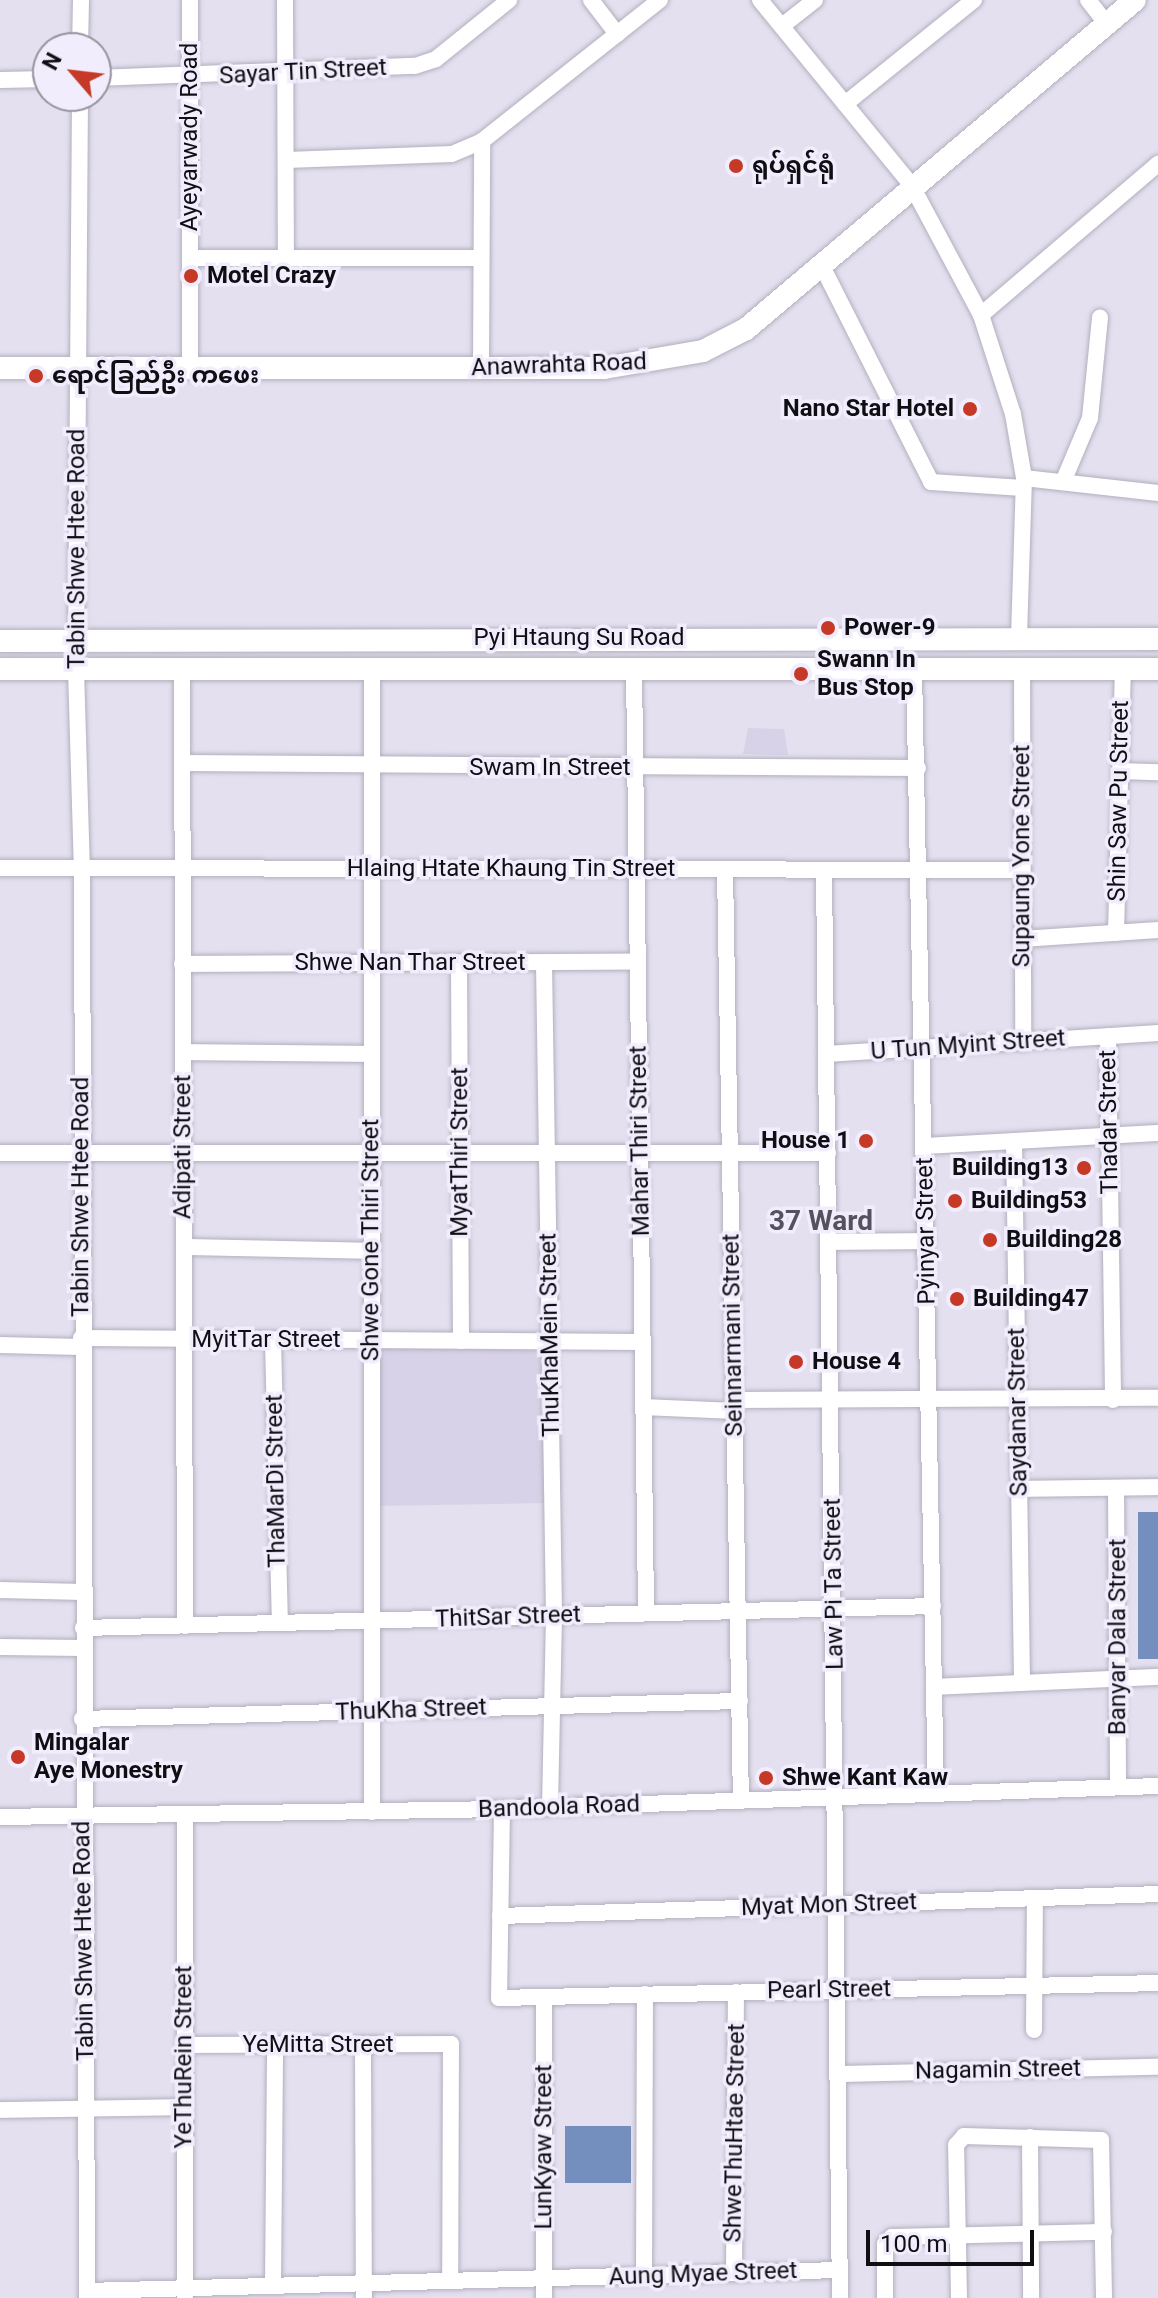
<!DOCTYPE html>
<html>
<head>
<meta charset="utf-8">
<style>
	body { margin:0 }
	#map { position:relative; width:1158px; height:2298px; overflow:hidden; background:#e4e0ef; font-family:Roboto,"Noto Sans Myanmar",sans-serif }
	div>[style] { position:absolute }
	.built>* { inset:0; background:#d8d2e8 }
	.water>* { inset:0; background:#748ebe }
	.roads { filter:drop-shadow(0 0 2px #b3afbe) drop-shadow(0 0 2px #b3afbe) }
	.minor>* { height:16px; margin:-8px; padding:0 8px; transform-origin:8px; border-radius:8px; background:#fff }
	.major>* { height:22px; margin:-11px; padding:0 11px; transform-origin:11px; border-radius:11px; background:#fff }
	.dots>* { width:22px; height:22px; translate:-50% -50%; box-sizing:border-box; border:4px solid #f1edfd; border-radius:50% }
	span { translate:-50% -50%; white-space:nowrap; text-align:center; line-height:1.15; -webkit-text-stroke:7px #f1edfd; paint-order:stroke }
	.street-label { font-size:24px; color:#0f0e13 }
	.poi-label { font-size:24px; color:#0f0e13; font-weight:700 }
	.left { translate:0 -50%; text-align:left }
	.right { translate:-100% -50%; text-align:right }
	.quarter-label { font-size:28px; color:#55515e; font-weight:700 }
	.north { position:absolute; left:32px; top:32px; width:80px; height:80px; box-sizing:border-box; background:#f1edfd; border:2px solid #97949f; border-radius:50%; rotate:298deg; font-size:22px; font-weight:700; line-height:32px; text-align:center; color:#0f0e13 }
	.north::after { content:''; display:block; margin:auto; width:28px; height:36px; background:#c53926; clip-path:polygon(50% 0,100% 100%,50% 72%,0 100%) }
	.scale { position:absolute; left:866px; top:2230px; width:168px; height:36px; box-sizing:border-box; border:4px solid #0f0e13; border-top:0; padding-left:10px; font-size:24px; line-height:28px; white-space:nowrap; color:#0f0e13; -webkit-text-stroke:6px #f1edfd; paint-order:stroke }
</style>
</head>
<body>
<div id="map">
	<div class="built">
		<i style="clip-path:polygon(748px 728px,784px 729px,788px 755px,743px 754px)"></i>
		<i style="clip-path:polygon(380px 1348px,546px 1351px,546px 1503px,379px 1506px)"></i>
	</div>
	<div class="water">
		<i style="clip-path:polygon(1138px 1512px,1158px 1512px,1158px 1659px,1138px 1659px)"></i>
		<i style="clip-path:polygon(565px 2126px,631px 2126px,631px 2183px,565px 2183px)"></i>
	</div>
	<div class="roads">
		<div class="minor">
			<i style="left:190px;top:0;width:370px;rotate:90deg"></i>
			<i style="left:285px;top:0;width:258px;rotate:89.8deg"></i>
			<i style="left:591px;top:0;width:43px;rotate:52.6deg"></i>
			<i style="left:760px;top:0;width:240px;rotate:50.7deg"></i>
			<i style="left:912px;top:186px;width:146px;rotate:61.9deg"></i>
			<i style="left:981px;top:315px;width:104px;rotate:72.1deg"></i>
			<i style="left:1013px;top:414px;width:65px;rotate:80.2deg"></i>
			<i style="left:1024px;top:478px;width:159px;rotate:91.8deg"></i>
			<i style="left:1088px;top:0;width:31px;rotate:52deg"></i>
			<i style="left:782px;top:26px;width:42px;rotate:-38.2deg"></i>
			<i style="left:80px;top:48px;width:48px;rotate:-88.8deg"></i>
			<i style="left:96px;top:78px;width:319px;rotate:-2.2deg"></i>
			<i style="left:415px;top:66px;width:22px;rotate:-18deg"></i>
			<i style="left:436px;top:59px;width:94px;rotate:-38.9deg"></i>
			<i style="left:0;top:80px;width:48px;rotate:-1.2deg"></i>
			<i style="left:80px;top:96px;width:574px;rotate:90.4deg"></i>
			<i style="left:76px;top:670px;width:198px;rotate:88.3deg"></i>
			<i style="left:82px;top:868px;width:1430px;rotate:89.8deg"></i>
			<i style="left:845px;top:104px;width:166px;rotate:-38.9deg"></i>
			<i style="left:286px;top:160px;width:166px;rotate:-2.1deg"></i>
			<i style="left:452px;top:154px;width:33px;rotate:-23deg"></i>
			<i style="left:482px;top:141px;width:227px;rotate:-38.4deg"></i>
			<i style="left:190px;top:258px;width:291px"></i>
			<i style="left:821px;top:264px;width:244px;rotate:63.2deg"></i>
			<i style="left:931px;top:482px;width:92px;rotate:3.7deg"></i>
			<i style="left:981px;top:315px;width:233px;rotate:-40.5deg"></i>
			<i style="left:481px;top:368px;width:227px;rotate:-89.7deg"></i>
			<i style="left:1024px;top:478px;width:135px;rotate:6.4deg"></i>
			<i style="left:1063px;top:482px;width:69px;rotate:-67.1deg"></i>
			<i style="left:1090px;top:418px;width:101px;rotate:-84.3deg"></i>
			<i style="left:634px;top:668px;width:945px;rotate:89.27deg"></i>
			<i style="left:914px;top:668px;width:1125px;rotate:88.88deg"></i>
			<i style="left:182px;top:669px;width:957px;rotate:89.82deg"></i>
			<i style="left:1022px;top:669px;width:374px;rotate:89.8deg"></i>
			<i style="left:182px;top:763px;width:736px;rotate:0.39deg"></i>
			<i style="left:1120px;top:771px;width:38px;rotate:2deg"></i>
			<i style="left:0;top:868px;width:1022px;rotate:0.11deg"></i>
			<i style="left:725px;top:869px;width:932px;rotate:89.02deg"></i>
			<i style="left:824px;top:870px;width:1428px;rotate:89.36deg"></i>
			<i style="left:1116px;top:933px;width:264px;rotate:-88.5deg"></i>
			<i style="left:1022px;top:939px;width:136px;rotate:-3.8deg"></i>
			<i style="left:459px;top:963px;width:378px;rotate:89.7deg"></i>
			<i style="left:544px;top:963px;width:653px;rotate:89.12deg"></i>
			<i style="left:554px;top:1616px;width:192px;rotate:91.2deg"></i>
			<i style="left:182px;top:964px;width:455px;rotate:-0.3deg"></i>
			<i style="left:1108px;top:1036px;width:364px;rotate:89.2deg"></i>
			<i style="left:183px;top:1052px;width:187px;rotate:0.6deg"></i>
			<i style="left:826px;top:1054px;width:333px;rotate:-3.6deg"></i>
			<i style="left:1014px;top:1141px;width:542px;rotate:89.15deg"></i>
			<i style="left:924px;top:1146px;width:234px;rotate:-3.2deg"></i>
			<i style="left:0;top:1153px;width:828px"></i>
			<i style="left:829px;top:1242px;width:97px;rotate:-0.6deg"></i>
			<i style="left:184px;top:1247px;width:187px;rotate:1.2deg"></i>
			<i style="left:81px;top:1338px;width:561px;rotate:0.41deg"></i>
			<i style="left:273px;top:1340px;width:283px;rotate:88.6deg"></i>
			<i style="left:0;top:1345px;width:81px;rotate:1.4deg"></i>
			<i style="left:734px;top:1400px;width:424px;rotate:-0.3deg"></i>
			<i style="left:643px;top:1407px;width:92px;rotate:2.5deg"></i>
			<i style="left:1116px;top:1488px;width:298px;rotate:89.6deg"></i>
			<i style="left:1019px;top:1489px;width:139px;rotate:-0.8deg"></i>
			<i style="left:0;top:1590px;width:83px;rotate:1.4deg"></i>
			<i style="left:83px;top:1628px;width:850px;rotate:-1.48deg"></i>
			<i style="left:0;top:1647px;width:83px;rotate:0.7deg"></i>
			<i style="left:934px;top:1687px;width:224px;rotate:-2.6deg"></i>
			<i style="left:82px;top:1719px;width:658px;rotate:-1.57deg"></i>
			<i style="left:502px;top:1809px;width:189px;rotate:90.9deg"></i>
			<i style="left:499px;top:1998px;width:659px;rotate:-1.3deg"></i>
			<i style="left:372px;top:1812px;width:1144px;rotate:-90deg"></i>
			<i style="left:0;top:1817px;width:502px;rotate:-0.91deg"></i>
			<i style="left:502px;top:1809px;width:656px;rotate:-2.01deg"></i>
			<i style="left:500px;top:1916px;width:658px;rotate:-1.91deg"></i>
			<i style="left:1034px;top:2030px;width:132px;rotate:-89.6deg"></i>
			<i style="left:184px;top:2045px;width:267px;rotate:-0.2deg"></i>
			<i style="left:451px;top:2044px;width:237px;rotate:90.2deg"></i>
			<i style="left:363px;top:2045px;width:253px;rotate:89.8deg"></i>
			<i style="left:839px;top:2074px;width:319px;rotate:-1.3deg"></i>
			<i style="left:0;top:2110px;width:184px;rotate:-0.9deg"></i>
			<i style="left:1030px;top:2137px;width:161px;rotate:89.6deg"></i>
			<i style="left:734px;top:2273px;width:281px;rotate:-89.6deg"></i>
			<i style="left:644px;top:2276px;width:282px;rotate:-89.8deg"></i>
			<i style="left:273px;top:2286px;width:240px;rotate:-89.5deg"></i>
			<i style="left:87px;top:2291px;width:753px;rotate:-1.6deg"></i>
			<i style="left:185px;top:2296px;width:480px;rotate:-90deg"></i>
			<i style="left:544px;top:2298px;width:301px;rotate:-90deg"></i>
			<i style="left:885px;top:2298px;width:54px;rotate:-90deg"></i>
			<i style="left:885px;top:2244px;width:10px;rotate:-45deg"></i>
			<i style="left:892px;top:2237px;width:212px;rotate:-1.4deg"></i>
			<i style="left:959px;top:2298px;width:153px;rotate:-91.1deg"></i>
			<i style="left:956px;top:2145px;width:12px;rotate:-48deg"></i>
			<i style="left:964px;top:2136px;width:137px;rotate:1.7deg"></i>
			<i style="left:1101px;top:2140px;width:158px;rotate:88.9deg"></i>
		</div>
		<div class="major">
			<i style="left:0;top:368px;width:604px"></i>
			<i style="left:604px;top:368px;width:100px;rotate:-9.7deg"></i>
			<i style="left:703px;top:351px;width:48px;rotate:-27.1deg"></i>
			<i style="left:746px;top:329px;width:509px;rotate:-40.22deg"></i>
			<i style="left:0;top:641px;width:1158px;rotate:-0.1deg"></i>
			<i style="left:0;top:669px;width:1158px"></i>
		</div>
	</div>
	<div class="dots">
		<i style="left:736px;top:166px;background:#c53926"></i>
		<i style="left:191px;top:276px;background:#c53926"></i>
		<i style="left:36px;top:376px;background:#c53926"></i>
		<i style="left:970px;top:409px;background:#c53926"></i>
		<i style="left:828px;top:628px;background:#c53926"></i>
		<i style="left:801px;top:674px;background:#c53926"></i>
		<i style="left:866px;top:1141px;background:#c53926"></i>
		<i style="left:1084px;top:1168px;background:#c53926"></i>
		<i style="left:955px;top:1201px;background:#c53926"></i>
		<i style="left:990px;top:1240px;background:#c53926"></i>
		<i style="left:957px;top:1299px;background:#c53926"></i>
		<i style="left:796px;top:1362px;background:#c53926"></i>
		<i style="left:18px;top:1757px;background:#c53926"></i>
		<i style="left:766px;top:1778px;background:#c53926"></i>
	</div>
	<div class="street-label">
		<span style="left:303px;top:72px;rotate:-3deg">Sayar Tin Street</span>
		<span style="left:190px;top:137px;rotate:-90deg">Ayeyarwady Road</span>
		<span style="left:559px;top:365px;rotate:-2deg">Anawrahta Road</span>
		<span style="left:77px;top:549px;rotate:-90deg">Tabin Shwe Htee Road</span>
		<span style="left:579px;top:638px">Pyi Htaung Su Road</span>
		<span style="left:550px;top:768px">Swam In Street</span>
		<span style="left:1119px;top:801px;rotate:-89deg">Shin Saw Pu Street</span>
		<span style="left:1022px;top:856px;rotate:-90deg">Supaung Yone Street</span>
		<span style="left:511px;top:869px">Hlaing Htate Khaung Tin Street</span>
		<span style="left:410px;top:963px">Shwe Nan Thar Street</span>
		<span style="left:968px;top:1045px;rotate:-4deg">U Tun Myint Street</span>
		<span style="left:1109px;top:1122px;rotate:-91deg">Thadar Street</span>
		<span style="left:640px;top:1141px;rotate:-91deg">Mahar Thiri Street</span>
		<span style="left:183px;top:1147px;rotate:-90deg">Adipati Street</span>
		<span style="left:460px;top:1152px;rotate:-90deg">MyatThiri Street</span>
		<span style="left:81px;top:1197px;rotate:-90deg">Tabin Shwe Htee Road</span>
		<span style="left:926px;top:1231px;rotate:-91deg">Pyinyar Street</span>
		<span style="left:371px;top:1240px;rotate:-90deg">Shwe Gone Thiri Street</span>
		<span style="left:550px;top:1335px;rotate:-91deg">ThuKhaMein Street</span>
		<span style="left:733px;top:1335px;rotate:-91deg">Seinnarmani Street</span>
		<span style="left:266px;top:1340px">MyitTar Street</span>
		<span style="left:1018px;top:1412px;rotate:-91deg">Saydanar Street</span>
		<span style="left:276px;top:1481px;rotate:-91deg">ThaMarDi Street</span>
		<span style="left:834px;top:1584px;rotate:-91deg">Law Pi Ta Street</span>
		<span style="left:508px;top:1617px;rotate:-2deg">ThitSar Street</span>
		<span style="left:1118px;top:1637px;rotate:-90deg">Banyar Dala Street</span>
		<span style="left:411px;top:1710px;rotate:-2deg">ThuKha Street</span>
		<span style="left:559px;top:1807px;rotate:-2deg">Bandoola Road</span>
		<span style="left:829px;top:1905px;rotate:-2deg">Myat Mon Street</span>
		<span style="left:84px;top:1941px;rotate:-91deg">Tabin Shwe Htee Road</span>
		<span style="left:829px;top:1990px;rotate:-1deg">Pearl Street</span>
		<span style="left:318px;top:2045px">YeMitta Street</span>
		<span style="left:184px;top:2057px;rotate:-90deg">YeThuRein Street</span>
		<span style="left:998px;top:2070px;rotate:-1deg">Nagamin Street</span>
		<span style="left:735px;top:2133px;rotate:-89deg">ShweThuHtae Street</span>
		<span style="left:544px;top:2147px;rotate:-90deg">LunKyaw Street</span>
		<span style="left:703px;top:2274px;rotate:-2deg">Aung Myae Street</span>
	</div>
	<div class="poi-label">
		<span class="left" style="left:752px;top:166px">ရုပ်ရှင်ရုံ</span>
		<span class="left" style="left:207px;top:276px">Motel Crazy</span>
		<span class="left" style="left:52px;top:376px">ရောင်ခြည်ဦး ကဖေး</span>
		<span class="right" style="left:954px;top:409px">Nano Star Hotel</span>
		<span class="left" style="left:844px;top:628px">Power-9</span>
		<span class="left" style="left:817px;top:674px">Swann In<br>Bus Stop</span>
		<span class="right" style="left:850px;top:1141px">House 1</span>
		<span class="right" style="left:1068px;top:1168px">Building13</span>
		<span class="left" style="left:971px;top:1201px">Building53</span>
		<span class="left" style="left:1006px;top:1240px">Building28</span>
		<span class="left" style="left:973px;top:1299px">Building47</span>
		<span class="left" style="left:812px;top:1362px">House 4</span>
		<span class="left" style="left:34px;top:1757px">Mingalar<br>Aye Monestry</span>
		<span class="left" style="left:782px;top:1778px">Shwe Kant Kaw</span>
	</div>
	<div class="quarter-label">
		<span style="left:821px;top:1221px">37 Ward</span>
	</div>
	<div class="north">N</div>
	<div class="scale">100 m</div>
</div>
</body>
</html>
